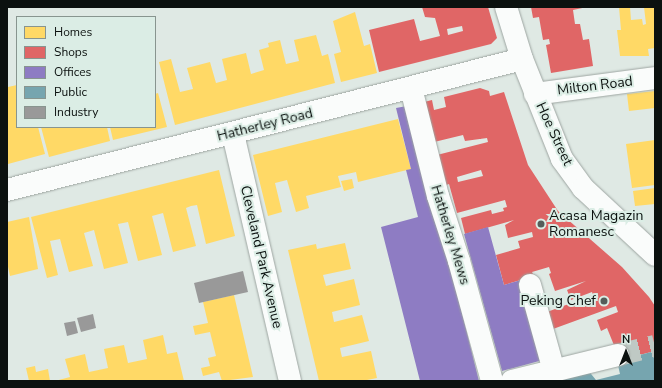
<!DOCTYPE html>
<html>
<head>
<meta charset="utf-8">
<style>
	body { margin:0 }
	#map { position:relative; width:662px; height:388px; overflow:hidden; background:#dfe9e4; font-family:"Nunito Sans",sans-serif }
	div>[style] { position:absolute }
	.homes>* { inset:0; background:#ffd966 }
	.shops>* { inset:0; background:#e06666 }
	.offices>* { inset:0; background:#8e7cc3 }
	.public>* { inset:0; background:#76a5af }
	.industry>* { inset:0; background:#999 }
	.street-tunnel>* { height:22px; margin-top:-11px; transform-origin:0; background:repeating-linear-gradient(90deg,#bfc9c4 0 22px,transparent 0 33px) }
	.roads { filter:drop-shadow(0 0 1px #9da5a1) drop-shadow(0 0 1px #9da5a1) }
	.street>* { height:22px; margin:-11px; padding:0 11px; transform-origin:11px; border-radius:11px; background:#fafcfb }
	.primary>* { height:22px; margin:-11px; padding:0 11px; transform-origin:11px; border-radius:11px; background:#fafcfb }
	.dots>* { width:11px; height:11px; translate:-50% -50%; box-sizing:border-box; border:2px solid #dbede5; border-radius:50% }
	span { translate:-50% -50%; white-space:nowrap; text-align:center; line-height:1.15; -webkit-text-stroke:4px #dbede5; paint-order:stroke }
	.street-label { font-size:14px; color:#0b110f }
	.poi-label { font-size:14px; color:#0b110f }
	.left { translate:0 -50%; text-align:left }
	.right { translate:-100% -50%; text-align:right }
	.frame { position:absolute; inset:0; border:8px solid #0b110f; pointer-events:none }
	.legend { position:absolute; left:16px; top:16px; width:140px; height:112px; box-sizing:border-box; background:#dbede5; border:1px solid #88958f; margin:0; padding:5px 7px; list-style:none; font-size:12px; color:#0b110f }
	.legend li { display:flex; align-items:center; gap:8px; height:20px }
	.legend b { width:20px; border:1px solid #88958f }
	.north { position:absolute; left:606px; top:332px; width:40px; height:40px; -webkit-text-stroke:3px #dbede5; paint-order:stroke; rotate:0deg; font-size:11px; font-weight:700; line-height:16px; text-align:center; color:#0b110f }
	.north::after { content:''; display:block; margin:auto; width:14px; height:18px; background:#0b110f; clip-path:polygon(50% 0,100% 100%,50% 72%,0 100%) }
</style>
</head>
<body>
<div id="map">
	<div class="homes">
		<i style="clip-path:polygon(619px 7px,630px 7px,631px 20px,642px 19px,643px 25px,646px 24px,644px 7px,655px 7px,655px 48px,648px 49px,649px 56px,620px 56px,617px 30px,621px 30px)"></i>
		<i style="clip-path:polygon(355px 12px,364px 46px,370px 44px,377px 73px,341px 82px,334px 54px,341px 52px,333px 21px)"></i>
		<i style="clip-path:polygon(316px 35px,322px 56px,328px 54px,335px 83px,175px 125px,159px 62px,171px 59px,180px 92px,193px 89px,187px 68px,210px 62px,216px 83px,227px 80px,222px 59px,246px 53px,251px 74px,264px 70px,259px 50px,269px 47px,268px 43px,280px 40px,286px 64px,299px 61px,294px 40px)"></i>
		<i style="clip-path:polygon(7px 83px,8px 87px,17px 85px,17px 127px,38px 127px,45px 154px,8px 164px)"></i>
		<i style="clip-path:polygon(655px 91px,655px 108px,629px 111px,627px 94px)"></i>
		<i style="clip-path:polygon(158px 93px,167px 127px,113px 140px,110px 127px,155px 127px,155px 94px)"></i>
		<i style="clip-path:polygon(398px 119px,411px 169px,358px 182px,356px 172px,338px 176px,341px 187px,306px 196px,309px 208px,296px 212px,287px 180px,275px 183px,282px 212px,268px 216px,253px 155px)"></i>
		<i style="clip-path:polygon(41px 127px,107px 127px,110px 141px,49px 157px)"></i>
		<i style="clip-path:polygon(655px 140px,655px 185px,632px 188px,626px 144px)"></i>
		<i style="clip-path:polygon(219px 170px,235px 236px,206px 244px,197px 205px,191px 206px,186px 208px,196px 246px,173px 252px,163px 213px,152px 216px,162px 255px,138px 261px,128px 222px,118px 224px,128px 263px,104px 269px,94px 230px,84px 233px,93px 266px,69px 272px,60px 239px,50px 241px,58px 275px,47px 278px,31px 217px)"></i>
		<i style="clip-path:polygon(352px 179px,354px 188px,344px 191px,341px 181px)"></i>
		<i style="clip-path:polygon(655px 188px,655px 204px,635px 206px,633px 191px)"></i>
		<i style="clip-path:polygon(29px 217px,38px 269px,10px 276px,7px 262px,7px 222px)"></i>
		<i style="clip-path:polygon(345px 243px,351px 269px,323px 275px,326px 286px,354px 279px,360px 305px,332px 312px,334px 322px,362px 315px,369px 341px,340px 348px,341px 353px,342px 357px,371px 351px,377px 378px,362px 381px,319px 381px,288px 250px,316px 244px,317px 249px)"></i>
		<i style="clip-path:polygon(234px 295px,253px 377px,222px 381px,219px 372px,203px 376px,201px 368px,210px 366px,208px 358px,216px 356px,210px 332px,195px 335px,193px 326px,208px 323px,203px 302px)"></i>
		<i style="clip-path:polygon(163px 335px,167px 354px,177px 352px,184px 381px,55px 381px,70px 377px,65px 359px,85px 354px,89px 372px,108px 368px,104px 349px,124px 345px,128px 363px,147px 359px,143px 340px)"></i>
		<i style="clip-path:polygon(35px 366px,36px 372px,48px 369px,50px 381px,29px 381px,26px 368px)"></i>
	</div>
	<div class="shops">
		<i style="clip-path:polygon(evenodd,422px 7px,488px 7px,497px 38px,491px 44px,379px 72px,369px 30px,414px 19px,420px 41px,440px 36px,435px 18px,425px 17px,422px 7px,462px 26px,463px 31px,448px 35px,447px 29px,462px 26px)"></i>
		<i style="clip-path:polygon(531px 7px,587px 7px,573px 10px,575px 24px,580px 24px,583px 40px,589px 39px,593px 66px,551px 73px,546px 45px,550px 44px,549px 39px,543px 40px,539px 17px,533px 18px)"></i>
		<i style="clip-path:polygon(evenodd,480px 88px,489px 91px,490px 96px,504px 92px,528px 165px,558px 211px,622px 267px,649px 297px,655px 306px,655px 351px,620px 360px,607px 328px,601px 331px,597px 320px,618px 312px,616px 306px,553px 329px,547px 312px,593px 295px,592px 292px,571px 300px,567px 290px,586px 281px,555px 291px,549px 274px,551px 273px,549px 267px,532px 272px,534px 276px,504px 285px,496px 255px,520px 248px,518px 241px,533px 237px,532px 232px,508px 238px,505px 225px,514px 220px,465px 234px,461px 218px,491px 210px,492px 214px,504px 211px,503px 208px,507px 207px,505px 200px,457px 213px,449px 184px,441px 187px,433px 156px,488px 142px,487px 138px,465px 141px,463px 135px,430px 143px,420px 103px,432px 100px,434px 110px,446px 107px,444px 97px,480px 88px,481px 170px,483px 176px,458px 182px,457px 177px,481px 170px)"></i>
	</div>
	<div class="offices">
		<i style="clip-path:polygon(407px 106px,455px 285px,479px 381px,420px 381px,381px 227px,418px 217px,406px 170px,411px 169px,396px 108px)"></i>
		<i style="clip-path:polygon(488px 227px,504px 285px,521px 280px,543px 360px,502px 371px,464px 234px)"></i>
	</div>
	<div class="public">
		<i style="clip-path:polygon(655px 351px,655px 381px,542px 381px,587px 369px,596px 380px,620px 374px,617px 361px)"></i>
	</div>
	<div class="industry">
		<i style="clip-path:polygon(243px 271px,248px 292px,199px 303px,194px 283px)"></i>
		<i style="clip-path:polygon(93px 314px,96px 328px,81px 332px,77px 318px)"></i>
		<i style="clip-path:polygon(75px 321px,78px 333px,67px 336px,64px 323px)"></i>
	</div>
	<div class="street-tunnel">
		<i style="left:618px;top:355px;width:38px;rotate:-14deg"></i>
	</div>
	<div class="roads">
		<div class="street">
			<i style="left:411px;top:88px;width:111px;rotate:76deg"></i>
			<i style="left:438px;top:196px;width:68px;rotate:72.1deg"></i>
			<i style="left:459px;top:261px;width:124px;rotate:74.6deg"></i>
			<i style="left:535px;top:94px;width:121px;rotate:-7.6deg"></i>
			<i style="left:233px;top:134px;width:253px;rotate:77deg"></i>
			<i style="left:7px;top:190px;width:531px;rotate:-14.27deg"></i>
			<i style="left:530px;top:285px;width:89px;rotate:74.4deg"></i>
			<i style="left:512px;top:381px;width:109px;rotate:-13.8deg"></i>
		</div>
		<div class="primary">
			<i style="left:506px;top:7px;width:54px;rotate:72.9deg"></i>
			<i style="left:522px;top:59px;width:108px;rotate:68.2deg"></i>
			<i style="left:562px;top:159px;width:36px;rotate:54deg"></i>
			<i style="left:583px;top:188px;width:98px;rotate:42.9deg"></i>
		</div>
	</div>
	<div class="dots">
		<i style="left:541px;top:224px;background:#555d5a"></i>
		<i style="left:604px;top:301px;background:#555d5a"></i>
	</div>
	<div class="street-label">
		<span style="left:595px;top:86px;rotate:-7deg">Milton Road</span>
		<span style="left:265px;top:125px;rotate:-14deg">Hatherley Road</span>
		<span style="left:554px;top:134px;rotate:65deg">Hoe Street</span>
		<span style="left:450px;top:235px;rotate:73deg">Hatherley Mews</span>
		<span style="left:261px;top:257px;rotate:77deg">Cleveland Park Avenue</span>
	</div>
	<div class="poi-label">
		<span class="left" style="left:549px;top:224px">Acasa Magazin<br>Romanesc</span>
		<span class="right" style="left:596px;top:301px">Peking Chef</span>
	</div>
	<div class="frame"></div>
	<ul class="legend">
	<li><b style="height:11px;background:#ffd966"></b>Homes</li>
	<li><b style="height:11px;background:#e06666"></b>Shops</li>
	<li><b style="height:11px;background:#8e7cc3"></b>Offices</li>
	<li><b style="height:11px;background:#76a5af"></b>Public</li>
	<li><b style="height:11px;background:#999"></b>Industry</li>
	</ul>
	<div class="north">N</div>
</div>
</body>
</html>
